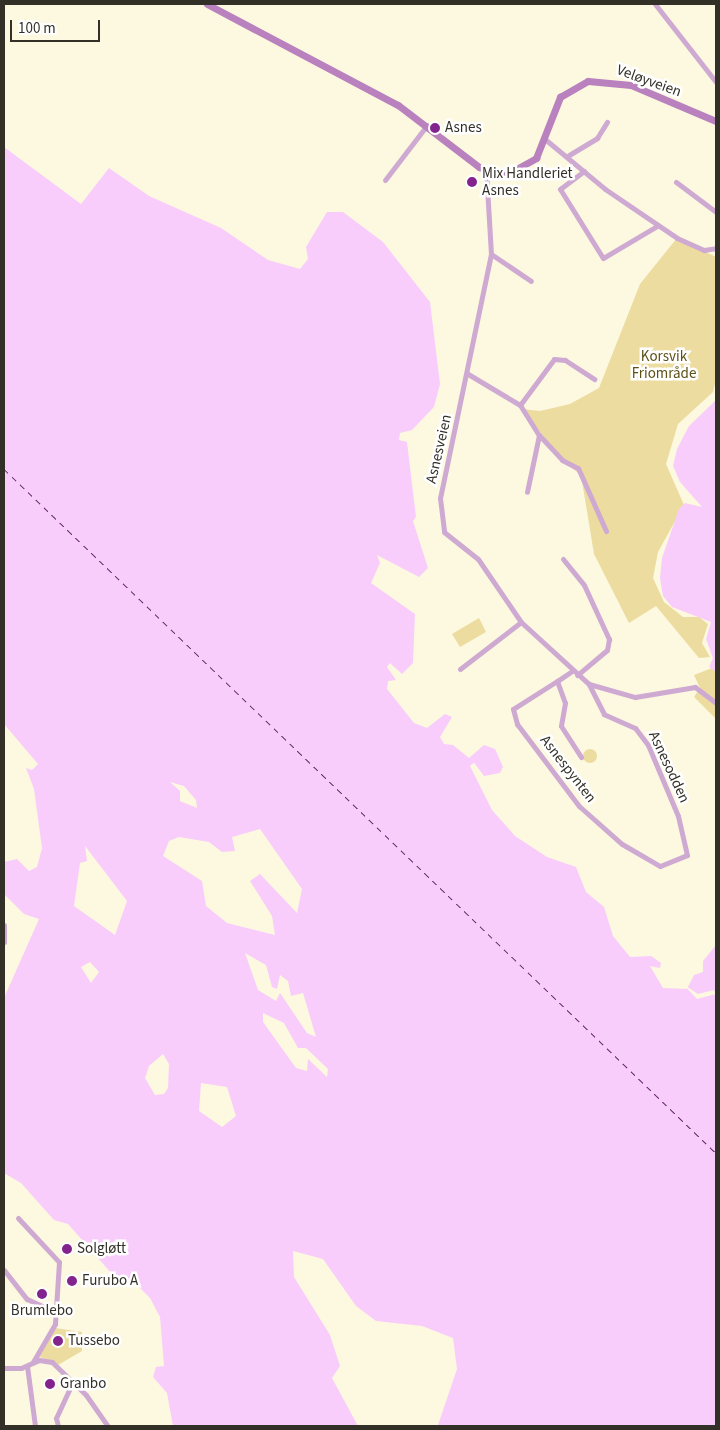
<!DOCTYPE html>
<html>
<head>
<meta charset="utf-8">
<style>
	body { margin:0 }
	#map { position:relative; width:720px; height:1430px; overflow:hidden; background:#fdf8e0; font-family:"Source Sans 3",sans-serif }
	div>[style] { position:absolute }
	.green>* { inset:0; background:#ecdca0 }
	.round { border-radius:50% }
	.water>* { inset:0; background:#f8cdfc }
	.pier>* { inset:0; background:#fdf8e0 }
	.ferry>* { height:1px; margin-top:-0.5px; transform-origin:0; background:repeating-linear-gradient(90deg,#5f2165 0 6px,transparent 0 11px) }
	.street>* { height:5px; margin:-2.5px; padding:0 2.5px; transform-origin:2.5px; border-radius:2.5px; background:#cea9d2 }
	.secondary>* { height:7px; margin:-3.5px; padding:0 3.5px; transform-origin:3.5px; border-radius:3.5px; background:#b981be }
	.dots>* { width:14px; height:14px; translate:-50% -50%; box-sizing:border-box; border:2px solid #fff; border-radius:50% }
	span { translate:-50% -50%; white-space:nowrap; text-align:center; line-height:1.15; -webkit-text-stroke:5px #fff; paint-order:stroke }
	.street-label { font-size:15px; color:#323027 }
	.poi-label { font-size:15px; color:#323027 }
	.left { translate:0 -50%; text-align:left }
	.park-label { font-size:15px; color:#5e5017 }
	.frame { position:absolute; inset:0; border:5px solid #323027; pointer-events:none }
	.scale { position:absolute; left:10px; top:20px; width:90px; height:22px; box-sizing:border-box; border:2px solid #323027; border-top:0; padding-left:6px; font-size:15px; line-height:18px; white-space:nowrap; color:#323027; -webkit-text-stroke:4px #fff; paint-order:stroke }
</style>
</head>
<body>
<div id="map">
	<div class="green">
		<i style="clip-path:polygon(677px 238px,716px 257px,716px 380px,713px 392px,678px 424px,666px 464px,684px 505px,658px 552px,653px 578px,664px 602px,683px 617px,699px 617px,708px 624px,702px 643px,710px 657px,699px 658px,656px 606px,629px 623px,594px 554px,581px 475px,564px 462px,522px 409px,540px 411px,570px 404px,599px 388px,640px 284px)"></i>
		<i style="clip-path:polygon(479px 618px,486px 632px,460px 647px,452px 634px)"></i>
		<i style="clip-path:polygon(712px 668px,716px 672px,716px 719px,694px 697px,700px 688px,694px 675px)"></i>
		<i class="round" style="left:583px;top:749px;width:14px;height:14px"></i>
		<i style="clip-path:polygon(55px 1328px,82px 1332px,82px 1351px,58px 1365px,38px 1356px)"></i>
	</div>
	<div class="water">
		<i style="clip-path:polygon(evenodd,4px 147px,81px 204px,109px 168px,149px 196px,221px 228px,268px 260px,300px 269px,308px 259px,306px 247px,327px 212px,343px 212px,383px 242px,430px 302px,440px 384px,434px 407px,412px 430px,400px 433px,399px 440px,407px 442px,416px 517px,413px 521px,428px 568px,419px 577px,377px 555px,380px 563px,371px 583px,415px 614px,413px 663px,402px 674px,390px 663px,387px 667px,396px 680px,388px 681px,387px 689px,414px 723px,427px 728px,445px 714px,452px 717px,440px 737px,444px 744px,453px 745px,469px 758px,484px 745px,495px 749px,503px 767px,500px 773px,484px 776px,474px 763px,470px 766px,492px 810px,515px 836px,547px 857px,576px 867px,586px 892px,604px 907px,613px 936px,630px 957px,651px 956px,661px 963px,660px 968px,650px 966px,663px 988px,687px 989px,694px 975px,703px 972px,703px 961px,716px 945px,716px 1426px,433px 1426px,438px 1425px,457px 1369px,453px 1338px,422px 1326px,376px 1321px,356px 1306px,323px 1259px,293px 1251px,294px 1277px,330px 1335px,340px 1366px,332px 1378px,358px 1426px,173px 1426px,167px 1393px,153px 1377px,156px 1367px,164px 1366px,160px 1317px,150px 1298px,133px 1281px,120px 1283px,68px 1224px,54px 1220px,21px 1183px,4px 1173px,4px 998px,39px 919px,24px 914px,4px 894px,4px 862px,17px 859px,29px 871px,37px 867px,42px 848px,34px 789px,26px 768px,32px 770px,38px 764px,4px 724px,4px 147px,170px 782px,184px 786px,196px 800px,197px 808px,180px 801px,180px 791px,170px 782px,4px 147px,260px 829px,302px 889px,297px 913px,260px 874px,250px 881px,272px 916px,275px 935px,227px 923px,206px 906px,202px 881px,163px 856px,169px 841px,179px 837px,209px 842px,222px 852px,235px 851px,232px 837px,260px 829px,4px 147px,85px 846px,127px 901px,115px 935px,74px 906px,80px 863px,87px 861px,85px 846px,4px 147px,245px 953px,266px 965px,272px 987px,277px 989px,280px 975px,288px 981px,291px 996px,303px 993px,316px 1037px,307px 1033px,280px 993px,276px 1001px,258px 990px,245px 953px,4px 147px,90px 962px,99px 972px,91px 983px,81px 967px,90px 962px,4px 147px,263px 1013px,284px 1023px,298px 1048px,306px 1048px,328px 1069px,327px 1077px,308px 1059px,307px 1071px,296px 1068px,263px 1022px,263px 1013px,4px 147px,163px 1054px,169px 1064px,168px 1088px,164px 1094px,155px 1095px,145px 1078px,149px 1066px,163px 1054px,4px 147px,201px 1083px,227px 1087px,236px 1116px,222px 1127px,199px 1111px,201px 1083px)"></i>
		<i style="clip-path:polygon(716px 400px,716px 672px,709px 667px,713px 658px,706px 639px,711px 622px,672px 607px,663px 596px,660px 578px,662px 558px,679px 509px,685px 503px,702px 507px,680px 482px,673px 466px,677px 449px,689px 426px)"></i>
	</div>
	<div class="pier">
		<i style="clip-path:polygon(474px 763px,484px 776px,475px 768px,483px 784px,470px 766px)"></i>
		<i style="clip-path:polygon(683px 984px,698px 994px,714px 990px,716px 994px,697px 999px)"></i>
	</div>
	<div class="ferry">
		<i style="left:4px;top:469px;width:987px;rotate:43.85deg"></i>
	</div>
	<div class="street">
		<i style="left:655px;top:4px;width:99px;rotate:52deg"></i>
		<i style="left:546px;top:140px;width:77px;rotate:39.7deg"></i>
		<i style="left:605px;top:189px;width:87px;rotate:34.2deg"></i>
		<i style="left:677px;top:238px;width:30px;rotate:24deg"></i>
		<i style="left:704px;top:250px;width:12px;rotate:-9deg"></i>
		<i style="left:569px;top:155px;width:33px;rotate:-31deg"></i>
		<i style="left:597px;top:138px;width:19px;rotate:-58deg"></i>
		<i style="left:486px;top:170px;width:84px;rotate:86.6deg"></i>
		<i style="left:491px;top:254px;width:249px;rotate:101.8deg"></i>
		<i style="left:440px;top:498px;width:34px;rotate:83deg"></i>
		<i style="left:444px;top:532px;width:43px;rotate:38.5deg"></i>
		<i style="left:478px;top:559px;width:76px;rotate:55.7deg"></i>
		<i style="left:521px;top:622px;width:92px;rotate:42.4deg"></i>
		<i style="left:589px;top:684px;width:48px;rotate:15.8deg"></i>
		<i style="left:635px;top:697px;width:61px;rotate:-9.5deg"></i>
		<i style="left:695px;top:687px;width:26px;rotate:37deg"></i>
		<i style="left:584px;top:171px;width:30px;rotate:143deg"></i>
		<i style="left:560px;top:189px;width:81px;rotate:58.1deg"></i>
		<i style="left:603px;top:258px;width:63px;rotate:-30.7deg"></i>
		<i style="left:385px;top:180px;width:69px;rotate:-52.6deg"></i>
		<i style="left:676px;top:182px;width:50px;rotate:36.9deg"></i>
		<i style="left:491px;top:254px;width:48px;rotate:34deg"></i>
		<i style="left:468px;top:374px;width:61px;rotate:30.8deg"></i>
		<i style="left:520px;top:405px;width:36px;rotate:58deg"></i>
		<i style="left:539px;top:435px;width:58px;rotate:101.9deg"></i>
		<i style="left:520px;top:405px;width:57px;rotate:-53.5deg"></i>
		<i style="left:554px;top:359px;width:11px;rotate:5deg"></i>
		<i style="left:565px;top:360px;width:35px;rotate:33deg"></i>
		<i style="left:539px;top:435px;width:34px;rotate:47deg"></i>
		<i style="left:562px;top:460px;width:18px;rotate:27deg"></i>
		<i style="left:578px;top:468px;width:69px;rotate:66deg"></i>
		<i style="left:563px;top:559px;width:33px;rotate:51deg"></i>
		<i style="left:584px;top:585px;width:60px;rotate:65.2deg"></i>
		<i style="left:609px;top:639px;width:11px;rotate:100deg"></i>
		<i style="left:607px;top:650px;width:39px;rotate:140deg"></i>
		<i style="left:460px;top:669px;width:77px;rotate:-37.6deg"></i>
		<i style="left:572px;top:671px;width:18px;rotate:146deg"></i>
		<i style="left:557px;top:681px;width:23px;rotate:70deg"></i>
		<i style="left:565px;top:703px;width:23px;rotate:100deg"></i>
		<i style="left:561px;top:726px;width:37px;rotate:57deg"></i>
		<i style="left:557px;top:681px;width:52px;rotate:147.5deg"></i>
		<i style="left:513px;top:709px;width:16px;rotate:75deg"></i>
		<i style="left:517px;top:724px;width:103px;rotate:52.9deg"></i>
		<i style="left:579px;top:806px;width:57px;rotate:41.5deg"></i>
		<i style="left:622px;top:844px;width:44px;rotate:30.1deg"></i>
		<i style="left:660px;top:866px;width:29px;rotate:-22deg"></i>
		<i style="left:687px;top:855px;width:40px;rotate:-103deg"></i>
		<i style="left:678px;top:816px;width:77px;rotate:-112.9deg"></i>
		<i style="left:648px;top:745px;width:21px;rotate:-127deg"></i>
		<i style="left:635px;top:728px;width:34px;rotate:-156deg"></i>
		<i style="left:604px;top:714px;width:34px;rotate:-117deg"></i>
		<i style="left:4px;top:925px;width:17px;rotate:90deg"></i>
		<i style="left:18px;top:1218px;width:60px;rotate:47deg"></i>
		<i style="left:59px;top:1262px;width:62px;rotate:93.7deg"></i>
		<i style="left:55px;top:1324px;width:44px;rotate:120.1deg"></i>
		<i style="left:4px;top:1270px;width:37px;rotate:52deg"></i>
		<i style="left:27px;top:1299px;width:31px;rotate:25deg"></i>
		<i style="left:27px;top:1366px;width:61px;rotate:82.4deg"></i>
		<i style="left:4px;top:1368px;width:17px"></i>
		<i style="left:21px;top:1368px;width:20px;rotate:-24deg"></i>
		<i style="left:39px;top:1360px;width:13px;rotate:9deg"></i>
		<i style="left:52px;top:1362px;width:47px;rotate:44.1deg"></i>
		<i style="left:86px;top:1395px;width:38px;rotate:55deg"></i>
		<i style="left:58px;top:1426px;width:8px;rotate:-104deg"></i>
		<i style="left:56px;top:1418px;width:38px;rotate:-65deg"></i>
	</div>
	<div class="secondary">
		<i style="left:207px;top:4px;width:216px;rotate:27.9deg"></i>
		<i style="left:398px;top:105px;width:102px;rotate:37.4deg"></i>
		<i style="left:479px;top:167px;width:15px;rotate:20deg"></i>
		<i style="left:493px;top:172px;width:18px"></i>
		<i style="left:511px;top:172px;width:29px;rotate:-29deg"></i>
		<i style="left:536px;top:158px;width:66px;rotate:-68.5deg"></i>
		<i style="left:560px;top:97px;width:32px;rotate:-30deg"></i>
		<i style="left:588px;top:81px;width:43px;rotate:5.3deg"></i>
		<i style="left:631px;top:85px;width:92px;rotate:23deg"></i>
	</div>
	<div class="dots">
		<i style="left:435px;top:128px;background:#83238d"></i>
		<i style="left:472px;top:182px;background:#83238d"></i>
		<i style="left:67px;top:1249px;background:#83238d"></i>
		<i style="left:72px;top:1281px;background:#83238d"></i>
		<i style="left:42px;top:1294px;background:#83238d"></i>
		<i style="left:58px;top:1341px;background:#83238d"></i>
		<i style="left:50px;top:1384px;background:#83238d"></i>
	</div>
	<div class="street-label">
		<span style="left:649px;top:81px;rotate:20deg">Veløyveien</span>
		<span style="left:439px;top:449px;rotate:-77deg">Asnesveien</span>
		<span style="left:669px;top:767px;rotate:65deg">Asnesodden</span>
		<span style="left:568px;top:769px;rotate:52deg">Asnespynten</span>
	</div>
	<div class="poi-label">
		<span class="left" style="left:445px;top:128px">Asnes</span>
		<span class="left" style="left:482px;top:182px">Mix Handleriet<br>Asnes</span>
		<span class="left" style="left:77px;top:1249px">Solgløtt</span>
		<span class="left" style="left:82px;top:1281px">Furubo A</span>
		<span style="left:42px;top:1311px">Brumlebo</span>
		<span class="left" style="left:68px;top:1341px">Tussebo</span>
		<span class="left" style="left:60px;top:1384px">Granbo</span>
	</div>
	<div class="park-label">
		<span style="left:664px;top:365px">Korsvik<br>Friområde</span>
	</div>
	<div class="frame"></div>
	<div class="scale">100 m</div>
</div>
</body>
</html>
